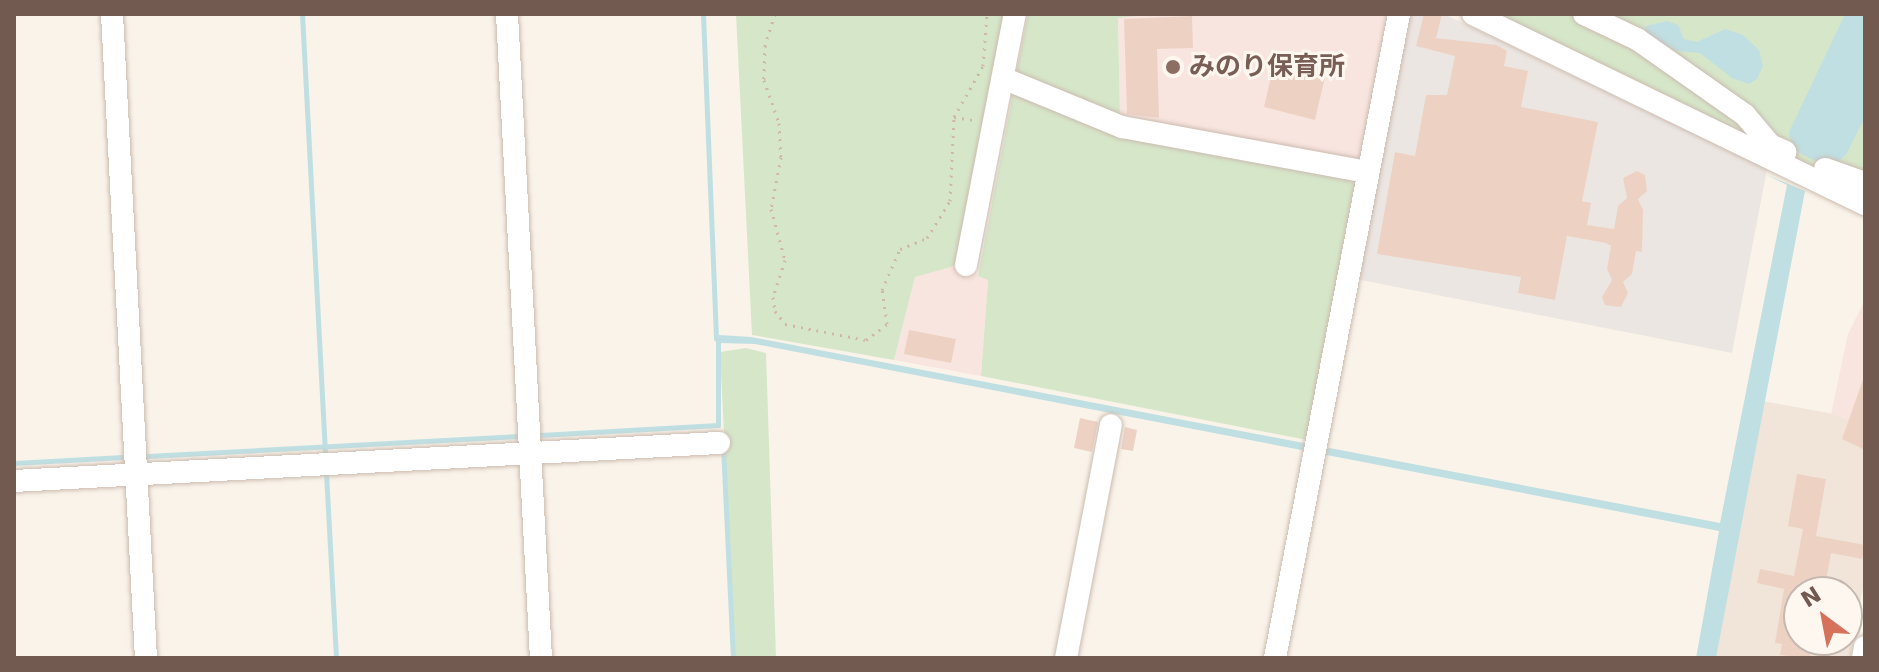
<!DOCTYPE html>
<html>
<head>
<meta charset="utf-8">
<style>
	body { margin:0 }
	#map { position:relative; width:1879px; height:672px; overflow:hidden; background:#faf3e9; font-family:"DejaVu Sans","Noto Sans JP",sans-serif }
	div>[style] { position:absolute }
	.residential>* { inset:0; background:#f1e5d9 }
	.commercial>* { inset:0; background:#f9e5df }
	.industrial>* { inset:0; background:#ece6e2 }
	.green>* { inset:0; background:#d6e7c9 }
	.water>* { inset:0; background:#c0dfe2 }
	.stream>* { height:5px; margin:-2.5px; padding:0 2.5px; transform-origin:2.5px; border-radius:2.5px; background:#c0dfe2 }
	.building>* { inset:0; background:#edd2c4 }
	.path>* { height:3px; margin-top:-1.5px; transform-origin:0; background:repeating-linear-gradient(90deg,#d2b6a7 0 2px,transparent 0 8px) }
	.roads { filter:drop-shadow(0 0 2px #cbbbb0) drop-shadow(0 0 2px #cbbbb0) }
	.minor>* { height:22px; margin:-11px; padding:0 11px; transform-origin:11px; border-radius:11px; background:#fff }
	.dots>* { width:22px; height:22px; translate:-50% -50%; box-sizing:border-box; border:4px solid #fdf7f0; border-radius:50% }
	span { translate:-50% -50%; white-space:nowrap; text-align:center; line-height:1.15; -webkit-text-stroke:6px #fdf7f0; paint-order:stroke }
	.education-label { font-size:26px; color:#785e54; font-weight:700 }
	.left { translate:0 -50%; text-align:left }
	.frame { position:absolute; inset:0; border:16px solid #725a50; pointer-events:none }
	.north { position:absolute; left:1783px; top:576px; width:80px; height:80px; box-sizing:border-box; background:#fdf7f0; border:2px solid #c5b8b0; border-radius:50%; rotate:328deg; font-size:22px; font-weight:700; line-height:32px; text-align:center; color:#725a50 }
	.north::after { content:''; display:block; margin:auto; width:28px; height:36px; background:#d6725c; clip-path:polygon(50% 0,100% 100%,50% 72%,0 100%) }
</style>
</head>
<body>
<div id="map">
	<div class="residential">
		<i style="clip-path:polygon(evenodd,1757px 400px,1845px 416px,1865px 426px,1865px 577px,1850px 658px,1708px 658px,1757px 400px,1799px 592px,1847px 592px,1847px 640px,1799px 640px,1799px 592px)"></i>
	</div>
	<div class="commercial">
		<i style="clip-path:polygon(1153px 14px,1391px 14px,1361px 161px,1120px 117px,1118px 17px)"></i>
		<i style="clip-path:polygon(958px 265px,988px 279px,981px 376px,894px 360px,915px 276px)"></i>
		<i style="clip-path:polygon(1865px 300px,1865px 426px,1831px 414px,1848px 334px)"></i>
	</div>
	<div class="industrial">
		<i style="clip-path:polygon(1408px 14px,1444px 14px,1767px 169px,1732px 353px,1356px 279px)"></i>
	</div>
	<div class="green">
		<i style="clip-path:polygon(736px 14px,1006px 14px,958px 265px,915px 277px,894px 360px,752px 335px)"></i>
		<i style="clip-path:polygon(1028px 14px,1153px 14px,1118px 18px,1120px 117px,1016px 74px)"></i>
		<i style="clip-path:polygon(1496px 14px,1865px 14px,1865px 194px)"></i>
		<i style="clip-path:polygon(1013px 94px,1114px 134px,1356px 181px,1307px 440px,981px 376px,988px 280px,978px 276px)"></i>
		<i style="clip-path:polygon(746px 348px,766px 353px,776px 658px,735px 658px,720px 352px)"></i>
	</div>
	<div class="water">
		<i style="clip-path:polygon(1845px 14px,1865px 14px,1865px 117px,1846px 155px,1830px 168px,1793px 150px,1789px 132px)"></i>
		<i style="clip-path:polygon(1667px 21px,1678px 25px,1684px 39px,1697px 42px,1725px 29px,1743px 35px,1759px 50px,1763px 66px,1757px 79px,1749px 84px,1732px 78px,1700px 53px,1677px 51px,1646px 36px,1646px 26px)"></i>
		<i style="clip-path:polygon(1765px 174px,1805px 191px,1716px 658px,1696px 658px,1719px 531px,755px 344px,719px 343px,719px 335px,751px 337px,1720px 523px,1787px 185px)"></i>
	</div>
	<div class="stream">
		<i style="left:302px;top:14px;width:444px;rotate:87deg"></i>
		<i style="left:703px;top:14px;width:325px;rotate:87.7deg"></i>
		<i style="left:540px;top:435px;width:178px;rotate:-3.2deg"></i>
		<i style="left:718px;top:425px;width:86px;rotate:-90deg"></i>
		<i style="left:723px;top:447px;width:211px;rotate:87.3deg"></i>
		<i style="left:148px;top:456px;width:372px;rotate:-3.1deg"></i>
		<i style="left:14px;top:463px;width:109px;rotate:-3.2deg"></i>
		<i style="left:326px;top:473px;width:185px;rotate:86.9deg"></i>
	</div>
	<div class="building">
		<i style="clip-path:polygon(1424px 14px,1442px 14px,1436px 38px,1497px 45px,1507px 51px,1504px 66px,1528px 71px,1521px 107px,1598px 122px,1582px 201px,1591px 203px,1587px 225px,1614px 229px,1618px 206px,1627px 198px,1623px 178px,1637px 171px,1645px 175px,1647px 191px,1638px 199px,1643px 210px,1642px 252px,1636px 251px,1632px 274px,1623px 282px,1628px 293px,1621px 307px,1605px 305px,1602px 297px,1612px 280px,1607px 269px,1611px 246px,1606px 243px,1567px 236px,1555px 300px,1518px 293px,1521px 277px,1377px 254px,1395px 152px,1415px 156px,1426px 95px,1447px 95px,1455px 56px,1416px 46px)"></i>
		<i style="clip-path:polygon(1192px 16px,1193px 48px,1157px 49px,1159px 118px,1127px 114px,1124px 19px)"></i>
		<i style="clip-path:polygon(1274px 64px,1325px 77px,1315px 120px,1264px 107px)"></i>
		<i style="clip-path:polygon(909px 330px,956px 339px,951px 363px,904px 354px)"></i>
		<i style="clip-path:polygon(1865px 374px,1865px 450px,1842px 439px)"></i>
		<i style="clip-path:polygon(1080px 418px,1098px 422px,1092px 452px,1074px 448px)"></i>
		<i style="clip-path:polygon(1125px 427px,1137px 430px,1133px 451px,1121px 449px)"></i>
		<i style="clip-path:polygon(1797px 474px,1826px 479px,1816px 536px,1865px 545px,1862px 559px,1831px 553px,1824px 592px,1799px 592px,1799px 640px,1813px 640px,1810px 658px,1780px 655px,1782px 644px,1775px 643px,1784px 589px,1757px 583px,1760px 569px,1794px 576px,1803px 529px,1788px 526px)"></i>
	</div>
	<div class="path">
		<i style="left:775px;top:14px;width:33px;rotate:108deg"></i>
		<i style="left:765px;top:45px;width:35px;rotate:92deg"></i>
		<i style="left:764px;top:80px;width:46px;rotate:70.8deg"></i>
		<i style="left:779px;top:123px;width:34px;rotate:87deg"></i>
		<i style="left:781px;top:157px;width:53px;rotate:100.9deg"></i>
		<i style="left:771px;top:209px;width:53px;rotate:74.6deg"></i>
		<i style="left:785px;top:260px;width:39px;rotate:108deg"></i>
		<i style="left:773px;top:297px;width:14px;rotate:82deg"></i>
		<i style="left:775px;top:311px;width:16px;rotate:52deg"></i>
		<i style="left:785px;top:324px;width:83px;rotate:11.2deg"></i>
		<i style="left:866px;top:340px;width:26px;rotate:-37deg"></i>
		<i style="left:887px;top:324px;width:34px;rotate:-98deg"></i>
		<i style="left:882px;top:290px;width:45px;rotate:-66.3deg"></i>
		<i style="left:900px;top:249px;width:29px;rotate:-22deg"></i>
		<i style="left:927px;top:238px;width:44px;rotate:-58.1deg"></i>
		<i style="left:950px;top:201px;width:84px;rotate:-87.3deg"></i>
		<i style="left:954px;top:117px;width:59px;rotate:-60.4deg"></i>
		<i style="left:983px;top:66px;width:52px;rotate:-85.6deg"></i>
		<i style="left:954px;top:117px;width:20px;rotate:9deg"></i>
	</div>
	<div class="roads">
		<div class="minor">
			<i style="left:112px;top:14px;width:645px;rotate:86.98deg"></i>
			<i style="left:507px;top:14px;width:645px;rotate:86.98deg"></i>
			<i style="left:1473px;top:14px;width:436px;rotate:25.9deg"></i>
			<i style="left:1584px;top:14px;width:59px;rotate:25.3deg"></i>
			<i style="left:1637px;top:39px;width:132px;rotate:35.1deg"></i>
			<i style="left:1745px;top:115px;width:39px;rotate:50deg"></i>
			<i style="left:1770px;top:145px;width:17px;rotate:24deg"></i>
			<i style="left:1003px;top:78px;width:129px;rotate:22.4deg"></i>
			<i style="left:1122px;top:127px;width:250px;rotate:10.4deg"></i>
			<i style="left:1825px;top:169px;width:42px;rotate:19.3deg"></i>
			<i style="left:966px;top:265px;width:256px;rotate:-79deg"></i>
			<i style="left:14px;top:481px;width:706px;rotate:-3.09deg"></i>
			<i style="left:1066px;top:658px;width:237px;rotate:-79.1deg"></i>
			<i style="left:1275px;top:658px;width:656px;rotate:-79.1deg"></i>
			<i style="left:1863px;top:658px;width:11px;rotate:-80deg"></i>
		</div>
	</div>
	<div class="dots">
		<i style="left:1173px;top:67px;background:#8d6e63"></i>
	</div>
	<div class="education-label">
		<span class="left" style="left:1189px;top:67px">みのり保育所</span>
	</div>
	<div class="frame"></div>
	<div class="north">N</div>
</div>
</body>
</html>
